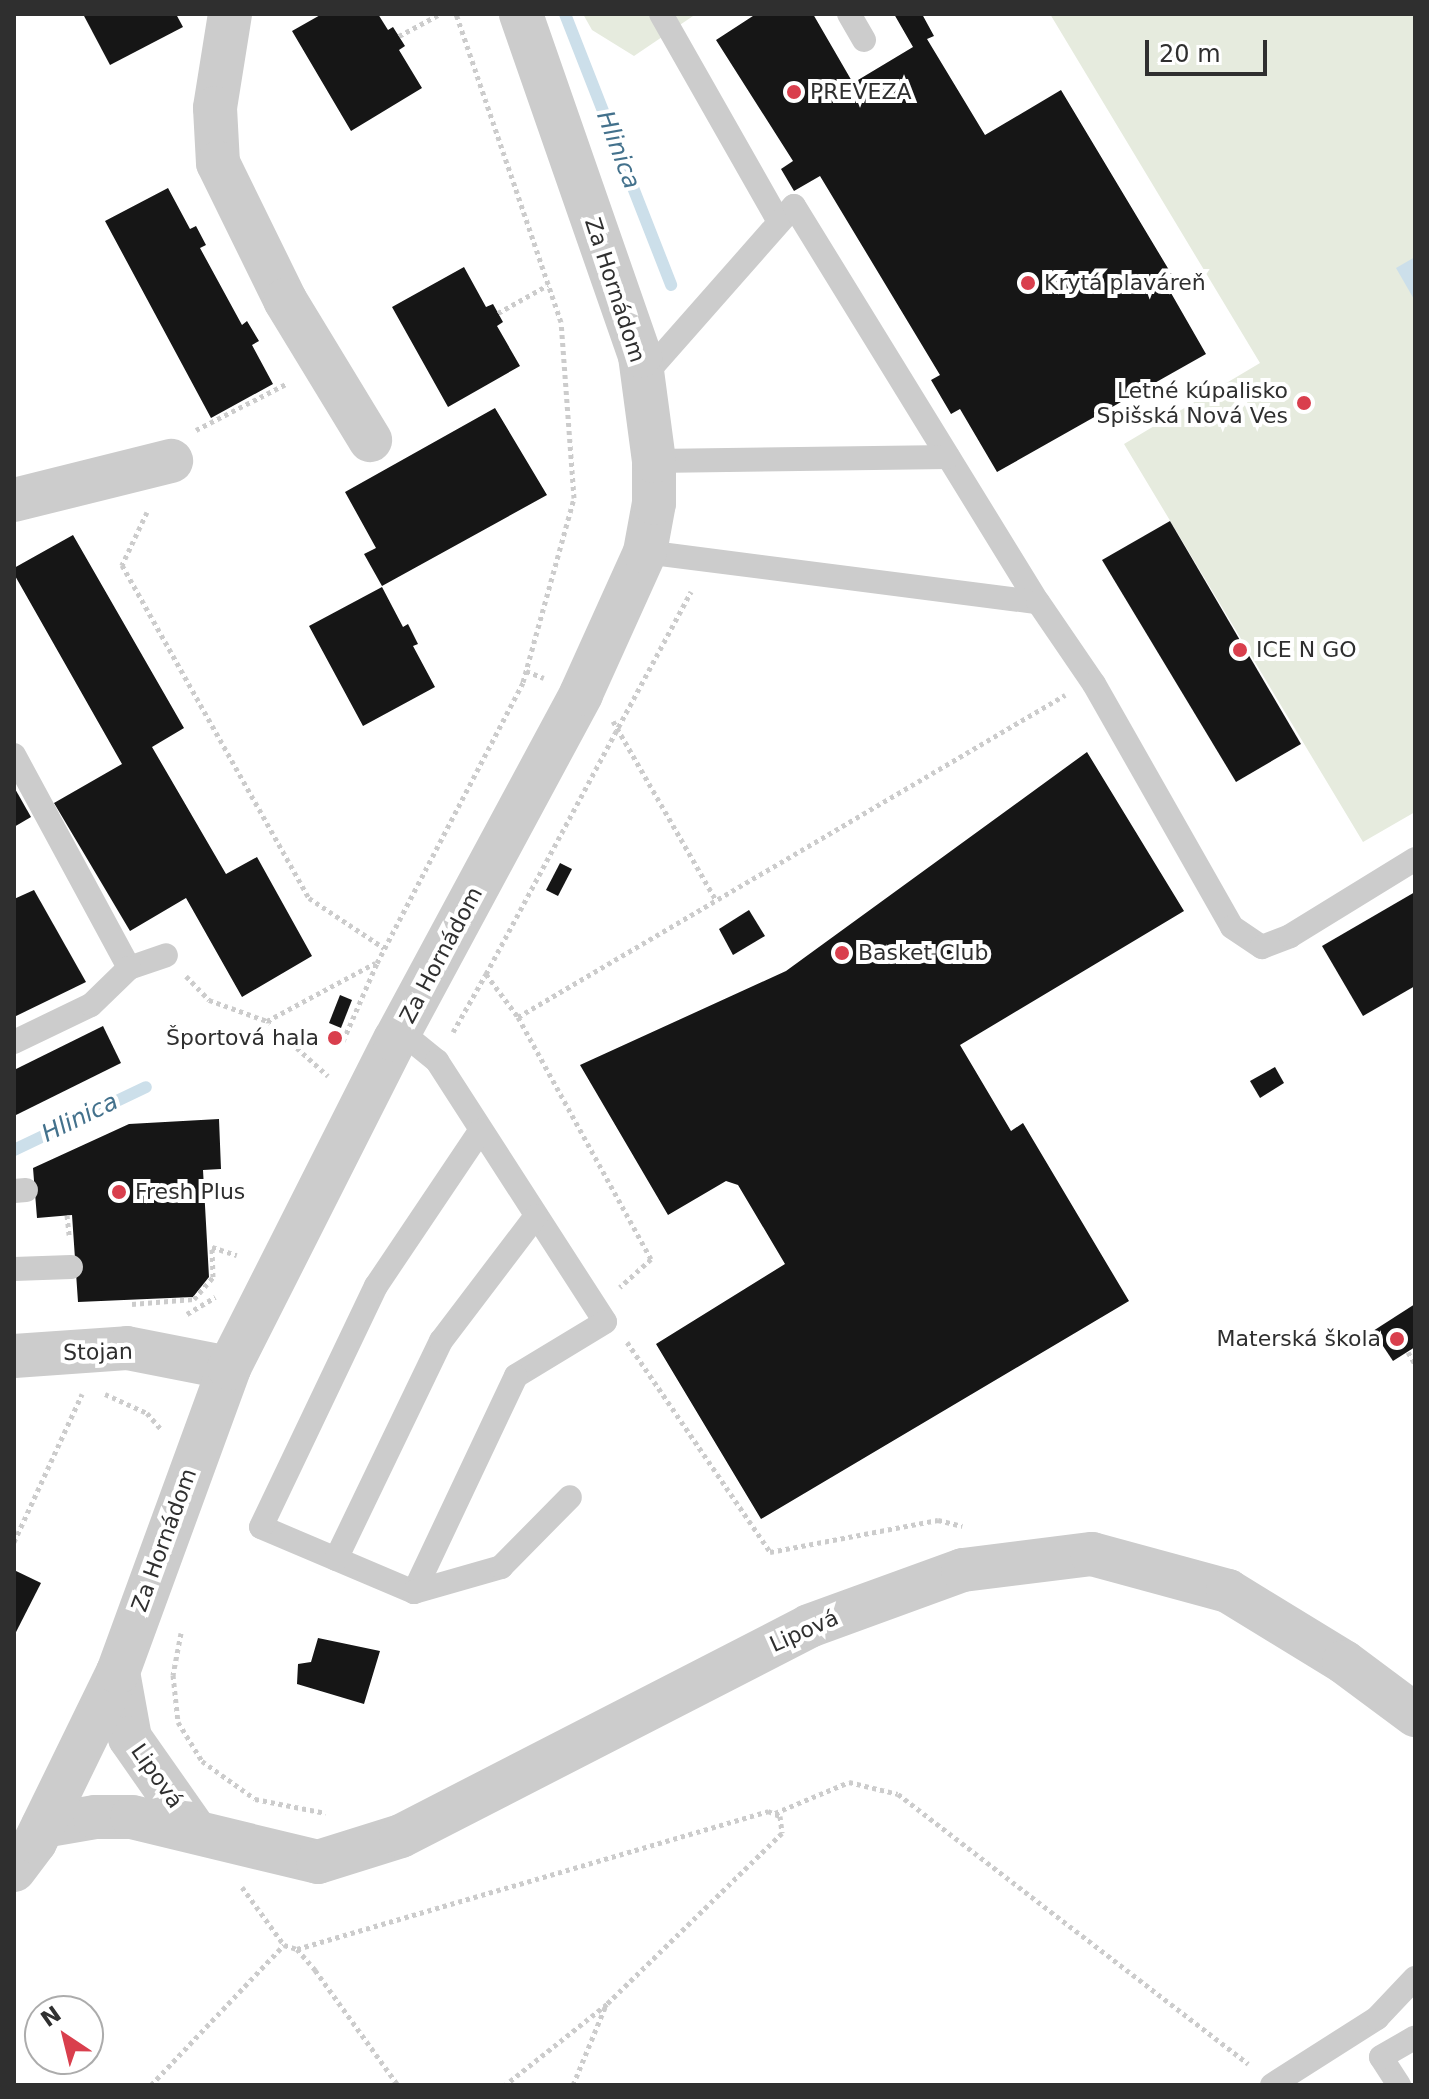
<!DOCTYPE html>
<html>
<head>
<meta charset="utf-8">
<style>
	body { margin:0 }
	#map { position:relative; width:1429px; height:2099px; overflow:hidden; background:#fff; font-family:"DejaVu Sans",sans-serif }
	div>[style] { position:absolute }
	.green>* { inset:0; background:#e6ebde }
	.water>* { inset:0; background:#ccdfea }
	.stream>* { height:12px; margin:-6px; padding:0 6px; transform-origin:6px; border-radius:6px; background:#ccdfea }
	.building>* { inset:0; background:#161616 }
	.path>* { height:5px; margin-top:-2.5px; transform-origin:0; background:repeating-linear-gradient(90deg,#ccc 0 4px,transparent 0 8px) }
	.service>* { height:24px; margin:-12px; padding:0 12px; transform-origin:12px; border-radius:12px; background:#ccc }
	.minor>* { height:44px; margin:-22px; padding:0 22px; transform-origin:22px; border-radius:22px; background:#ccc }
	.dots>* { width:22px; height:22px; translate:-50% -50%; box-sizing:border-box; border:4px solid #fff; border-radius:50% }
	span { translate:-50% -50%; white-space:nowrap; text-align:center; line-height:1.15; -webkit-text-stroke:8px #fff; paint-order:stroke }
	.poi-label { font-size:22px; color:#2f2f2f }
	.left { translate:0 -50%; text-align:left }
	.right { translate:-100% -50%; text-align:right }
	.street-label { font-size:22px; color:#2f2f2f }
	.water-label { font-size:24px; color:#43718c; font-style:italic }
	.frame { position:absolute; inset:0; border:16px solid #2f2f2f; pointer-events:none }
	.north { position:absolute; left:24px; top:1995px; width:80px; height:80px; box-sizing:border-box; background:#fff; border:2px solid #acacac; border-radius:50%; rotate:325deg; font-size:22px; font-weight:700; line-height:32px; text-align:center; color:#2f2f2f }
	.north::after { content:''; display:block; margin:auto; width:28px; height:36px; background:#d93f4d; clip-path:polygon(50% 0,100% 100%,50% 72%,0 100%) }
	.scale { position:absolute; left:1145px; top:40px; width:122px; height:36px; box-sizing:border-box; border:4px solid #2f2f2f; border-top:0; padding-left:10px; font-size:24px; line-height:28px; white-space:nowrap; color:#2f2f2f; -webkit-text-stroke:6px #fff; paint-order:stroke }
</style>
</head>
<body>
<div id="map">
	<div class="green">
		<i style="clip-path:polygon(583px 14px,696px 14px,634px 56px,592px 30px)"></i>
		<i style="clip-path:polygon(1050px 14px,1415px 14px,1415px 812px,1363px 842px,1124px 444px,1260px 363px)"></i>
	</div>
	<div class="water">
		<i style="clip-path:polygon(1415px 257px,1415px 301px,1396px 268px)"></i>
	</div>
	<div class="stream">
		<i style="left:565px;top:14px;width:291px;rotate:68.6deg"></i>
		<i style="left:14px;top:1150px;width:146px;rotate:-25.5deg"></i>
	</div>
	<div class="building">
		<i style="clip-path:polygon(83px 14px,176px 14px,183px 27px,110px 65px)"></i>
		<i style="clip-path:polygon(322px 14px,378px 14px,388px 30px,393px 27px,405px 46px,399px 50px,422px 88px,351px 131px,292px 31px)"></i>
		<i style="clip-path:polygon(756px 14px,813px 14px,853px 83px,913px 47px,894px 14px,922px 14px,934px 36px,927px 39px,985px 135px,1061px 90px,1175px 280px,1167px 286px,1206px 354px,997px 472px,960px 409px,951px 414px,931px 380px,940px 375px,820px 176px,794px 191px,781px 169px,793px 161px,716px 40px)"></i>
		<i style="clip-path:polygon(168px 188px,190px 229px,196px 226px,206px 245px,200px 248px,242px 325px,247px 321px,259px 341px,252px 345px,273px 384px,211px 418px,105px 221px)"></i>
		<i style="clip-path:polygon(464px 267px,486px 307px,493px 304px,503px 322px,497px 326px,520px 366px,448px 407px,392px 307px)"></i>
		<i style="clip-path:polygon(495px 408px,547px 495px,382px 586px,364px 554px,376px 548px,345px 492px)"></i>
		<i style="clip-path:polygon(1170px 521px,1301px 744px,1236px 782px,1102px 560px)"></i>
		<i style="clip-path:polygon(73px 535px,184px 728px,152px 747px,226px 874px,257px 857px,312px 956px,242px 997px,186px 898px,130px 931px,54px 803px,122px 764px,14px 574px,14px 568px)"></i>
		<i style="clip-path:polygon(382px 587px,403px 627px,408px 624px,418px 644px,413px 646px,435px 687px,363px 726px,309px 626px)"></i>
		<i style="clip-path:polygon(1087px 752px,1184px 911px,960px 1045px,1011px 1131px,1023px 1123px,1129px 1301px,761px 1519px,656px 1344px,785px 1264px,738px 1185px,726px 1181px,668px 1215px,580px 1065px,786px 971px)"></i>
		<i style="clip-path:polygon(14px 787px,31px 817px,14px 827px)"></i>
		<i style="clip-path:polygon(560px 863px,572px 869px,558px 896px,546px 890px)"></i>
		<i style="clip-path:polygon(34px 890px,86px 982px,14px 1017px,14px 899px)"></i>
		<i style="clip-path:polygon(1415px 892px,1415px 986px,1363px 1016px,1322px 946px)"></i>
		<i style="clip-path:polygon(749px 910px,765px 936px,733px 955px,719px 929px)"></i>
		<i style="clip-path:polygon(340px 995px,352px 1000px,341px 1028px,329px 1023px)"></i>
		<i style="clip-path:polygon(103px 1026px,121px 1063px,14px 1116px,14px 1070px)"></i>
		<i style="clip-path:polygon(1275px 1067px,1284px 1083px,1260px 1098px,1250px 1081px)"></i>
		<i style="clip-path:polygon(219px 1119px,221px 1169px,203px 1170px,209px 1277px,193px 1297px,78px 1302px,72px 1215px,37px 1218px,33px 1168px,129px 1124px)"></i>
		<i style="clip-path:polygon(1415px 1304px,1415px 1347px,1393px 1361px,1373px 1331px)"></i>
		<i style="clip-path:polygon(14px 1570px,41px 1583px,14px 1636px)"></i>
		<i style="clip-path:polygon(318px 1638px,380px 1651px,364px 1704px,297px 1684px,298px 1664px,311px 1662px)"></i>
	</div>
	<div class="path">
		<i style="left:399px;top:36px;width:47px;rotate:-28.2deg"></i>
		<i style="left:498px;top:313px;width:57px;rotate:-29.2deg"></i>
		<i style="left:196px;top:430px;width:101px;rotate:-27.1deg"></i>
		<i style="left:147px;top:512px;width:59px;rotate:115.3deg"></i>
		<i style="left:122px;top:565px;width:382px;rotate:60.7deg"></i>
		<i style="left:309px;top:898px;width:90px;rotate:33.7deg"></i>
		<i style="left:526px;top:671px;width:19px;rotate:21deg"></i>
		<i style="left:613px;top:721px;width:207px;rotate:60.1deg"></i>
		<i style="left:486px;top:974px;width:434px;rotate:-61.8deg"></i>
		<i style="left:186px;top:976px;width:33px;rotate:46deg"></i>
		<i style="left:209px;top:1000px;width:62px;rotate:19.9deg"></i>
		<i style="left:267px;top:1021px;width:82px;rotate:42deg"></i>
		<i style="left:518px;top:1017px;width:635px;rotate:-30.48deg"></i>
		<i style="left:267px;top:1021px;width:123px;rotate:-28.2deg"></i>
		<i style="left:453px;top:1032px;width:67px;rotate:-60.4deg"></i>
		<i style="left:486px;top:974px;width:54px;rotate:53.3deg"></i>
		<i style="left:518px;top:1017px;width:276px;rotate:61.2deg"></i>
		<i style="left:651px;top:1259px;width:42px;rotate:137.9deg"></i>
		<i style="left:343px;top:1041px;width:85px;rotate:-66.4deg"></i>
		<i style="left:377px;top:963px;width:317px;rotate:-62.5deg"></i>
		<i style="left:523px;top:682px;width:191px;rotate:-74.5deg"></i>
		<i style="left:574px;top:498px;width:176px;rotate:-94.2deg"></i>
		<i style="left:561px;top:322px;width:325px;rotate:-108.8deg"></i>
		<i style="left:67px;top:1215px;width:20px;rotate:84deg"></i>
		<i style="left:132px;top:1304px;width:62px;rotate:-4.6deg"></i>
		<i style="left:194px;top:1299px;width:29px;rotate:-49deg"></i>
		<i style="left:213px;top:1277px;width:30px;rotate:-92deg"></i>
		<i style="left:212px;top:1247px;width:26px;rotate:18deg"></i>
		<i style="left:187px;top:1314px;width:33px;rotate:-31deg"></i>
		<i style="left:627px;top:1342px;width:254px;rotate:55.7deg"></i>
		<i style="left:770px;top:1552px;width:171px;rotate:-10.8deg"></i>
		<i style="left:938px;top:1520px;width:25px;rotate:14deg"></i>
		<i style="left:1408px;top:1352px;width:14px;rotate:60deg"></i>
		<i style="left:105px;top:1394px;width:46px;rotate:24.3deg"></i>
		<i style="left:147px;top:1413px;width:23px;rotate:49deg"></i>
		<i style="left:14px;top:1542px;width:163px;rotate:-65.3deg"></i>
		<i style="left:181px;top:1633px;width:43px;rotate:100.8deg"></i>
		<i style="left:173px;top:1675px;width:47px;rotate:83.9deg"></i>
		<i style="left:178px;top:1722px;width:46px;rotate:58.4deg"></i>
		<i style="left:202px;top:1761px;width:65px;rotate:35.6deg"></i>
		<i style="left:255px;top:1799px;width:72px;rotate:11.2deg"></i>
		<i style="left:775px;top:1813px;width:80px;rotate:-22.7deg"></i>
		<i style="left:849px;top:1782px;width:50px;rotate:13.8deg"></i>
		<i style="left:898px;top:1794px;width:442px;rotate:37.6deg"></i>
		<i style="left:242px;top:1887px;width:72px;rotate:54.1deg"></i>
		<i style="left:284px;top:1945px;width:14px;rotate:17deg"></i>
		<i style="left:297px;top:1949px;width:28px;rotate:49deg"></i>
		<i style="left:315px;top:1970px;width:142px;rotate:54.2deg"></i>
		<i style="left:297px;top:1949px;width:491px;rotate:-16.3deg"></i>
		<i style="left:768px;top:1811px;width:13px;rotate:23deg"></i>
		<i style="left:780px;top:1816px;width:17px;rotate:83deg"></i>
		<i style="left:782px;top:1833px;width:245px;rotate:135.7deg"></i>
		<i style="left:607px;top:2004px;width:130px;rotate:141.5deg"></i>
		<i style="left:151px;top:2085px;width:193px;rotate:-46.5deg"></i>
		<i style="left:573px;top:2085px;width:87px;rotate:-67.6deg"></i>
	</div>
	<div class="service">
		<i style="left:661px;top:14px;width:239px;rotate:60.4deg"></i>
		<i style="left:849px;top:14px;width:30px;rotate:60deg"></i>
		<i style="left:643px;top:377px;width:228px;rotate:-48.6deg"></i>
		<i style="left:794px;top:206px;width:465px;rotate:58.4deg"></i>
		<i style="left:654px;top:461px;width:294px;rotate:-0.8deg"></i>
		<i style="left:645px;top:552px;width:396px;rotate:7.3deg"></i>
		<i style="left:1038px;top:602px;width:99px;rotate:55.7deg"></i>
		<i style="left:1094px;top:684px;width:279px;rotate:60.4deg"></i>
		<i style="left:1232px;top:927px;width:36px;rotate:34deg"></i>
		<i style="left:1262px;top:947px;width:30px;rotate:-21deg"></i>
		<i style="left:1290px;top:936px;width:147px;rotate:-31.6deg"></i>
		<i style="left:14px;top:755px;width:242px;rotate:61.6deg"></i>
		<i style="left:129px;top:968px;width:39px;rotate:-19deg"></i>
		<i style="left:400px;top:1031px;width:48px;rotate:39deg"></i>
		<i style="left:437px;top:1061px;width:310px;rotate:57.2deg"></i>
		<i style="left:605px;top:1322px;width:104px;rotate:148.8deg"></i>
		<i style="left:516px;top:1376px;width:239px;rotate:115.3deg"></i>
		<i style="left:414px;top:1592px;width:166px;rotate:-157deg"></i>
		<i style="left:261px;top:1527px;width:267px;rotate:-64.5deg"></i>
		<i style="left:376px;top:1286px;width:187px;rotate:-56.1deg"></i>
		<i style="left:14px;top:1042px;width:85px;rotate:-25.7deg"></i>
		<i style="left:91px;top:1005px;width:53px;rotate:-44.2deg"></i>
		<i style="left:14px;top:1191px;width:12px;rotate:-5deg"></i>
		<i style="left:14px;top:1269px;width:57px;rotate:-2deg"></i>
		<i style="left:336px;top:1559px;width:242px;rotate:-64.3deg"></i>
		<i style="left:441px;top:1341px;width:157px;rotate:-52.8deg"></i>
		<i style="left:414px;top:1592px;width:91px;rotate:-16deg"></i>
		<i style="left:501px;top:1567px;width:98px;rotate:-45.4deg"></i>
		<i style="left:1272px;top:2085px;width:125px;rotate:-32.5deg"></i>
		<i style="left:1377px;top:2018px;width:55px;rotate:-46.5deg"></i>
		<i style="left:1399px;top:2085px;width:33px;rotate:-123deg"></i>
		<i style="left:1381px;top:2057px;width:39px;rotate:-30deg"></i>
	</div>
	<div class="minor">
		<i style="left:230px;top:14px;width:95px;rotate:99.1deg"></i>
		<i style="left:215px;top:108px;width:55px;rotate:86.9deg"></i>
		<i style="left:218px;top:163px;width:153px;rotate:63.9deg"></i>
		<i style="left:285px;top:300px;width:164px;rotate:58.7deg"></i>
		<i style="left:14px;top:500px;width:162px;rotate:-14deg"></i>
		<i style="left:14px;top:1356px;width:113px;rotate:-4deg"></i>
		<i style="left:127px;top:1348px;width:104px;rotate:11.1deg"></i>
		<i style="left:118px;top:1672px;width:67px;rotate:79.7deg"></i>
		<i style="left:130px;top:1738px;width:113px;rotate:55deg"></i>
		<i style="left:43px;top:1826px;width:53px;rotate:-9.8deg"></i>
		<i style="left:95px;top:1817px;width:37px"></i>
		<i style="left:132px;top:1817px;width:191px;rotate:13.6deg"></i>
		<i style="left:318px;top:1862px;width:87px;rotate:-17.4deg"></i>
		<i style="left:401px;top:1836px;width:459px;rotate:-27.2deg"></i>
		<i style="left:809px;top:1626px;width:164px;rotate:-20deg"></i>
		<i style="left:963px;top:1570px;width:130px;rotate:-7.1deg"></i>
		<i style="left:1092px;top:1554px;width:141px;rotate:15.2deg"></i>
		<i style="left:1228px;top:1591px;width:136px;rotate:31.5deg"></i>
		<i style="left:1344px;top:1662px;width:89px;rotate:36.7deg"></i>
		<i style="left:14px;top:1870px;width:35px;rotate:-53deg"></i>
		<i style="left:35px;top:1842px;width:189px;rotate:-64deg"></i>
		<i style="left:118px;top:1672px;width:324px;rotate:-69.9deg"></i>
		<i style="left:229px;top:1368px;width:368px;rotate:-63.2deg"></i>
		<i style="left:395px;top:1040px;width:393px;rotate:-61.7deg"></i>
		<i style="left:581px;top:694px;width:156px;rotate:-65.7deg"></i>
		<i style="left:645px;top:552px;width:50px;rotate:-79.6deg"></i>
		<i style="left:654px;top:503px;width:42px;rotate:-90deg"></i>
		<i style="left:654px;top:461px;width:106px;rotate:-97.6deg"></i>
		<i style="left:640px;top:356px;width:362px;rotate:-109.2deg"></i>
	</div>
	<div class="dots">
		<i style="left:794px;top:92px;background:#d93f4d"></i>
		<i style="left:1028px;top:283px;background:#d93f4d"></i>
		<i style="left:1304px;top:403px;background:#d93f4d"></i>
		<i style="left:1240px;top:650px;background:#d93f4d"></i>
		<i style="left:842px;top:953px;background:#d93f4d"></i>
		<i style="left:335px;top:1038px;background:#d93f4d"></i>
		<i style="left:119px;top:1192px;background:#d93f4d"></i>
		<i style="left:1397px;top:1339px;background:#d93f4d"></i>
	</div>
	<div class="poi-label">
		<span class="left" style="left:810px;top:92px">PREVEZA</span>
		<span class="left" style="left:1044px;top:283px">Krytá plaváreň</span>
		<span class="right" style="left:1288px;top:403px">Letné kúpalisko<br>Spišská Nová Ves</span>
		<span class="left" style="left:1256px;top:650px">ICE N GO</span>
		<span class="left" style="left:858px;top:953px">Basket Club</span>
		<span class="right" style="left:319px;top:1038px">Športová hala</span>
		<span class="left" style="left:135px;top:1192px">Fresh Plus</span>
		<span class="right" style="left:1381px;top:1339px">Materská škola</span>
	</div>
	<div class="street-label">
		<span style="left:615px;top:290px;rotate:72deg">Za Hornádom</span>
		<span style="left:441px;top:955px;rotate:-62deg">Za Hornádom</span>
		<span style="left:98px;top:1352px;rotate:-1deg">Stojan</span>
		<span style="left:164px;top:1540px;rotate:-70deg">Za Hornádom</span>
		<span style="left:804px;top:1631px;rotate:-24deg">Lipová</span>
		<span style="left:157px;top:1776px;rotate:55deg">Lipová</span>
	</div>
	<div class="water-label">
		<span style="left:618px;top:150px;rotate:69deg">Hlinica</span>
		<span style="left:80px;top:1118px;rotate:-26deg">Hlinica</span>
	</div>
	<div class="frame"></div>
	<div class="north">N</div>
	<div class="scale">20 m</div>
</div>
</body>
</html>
